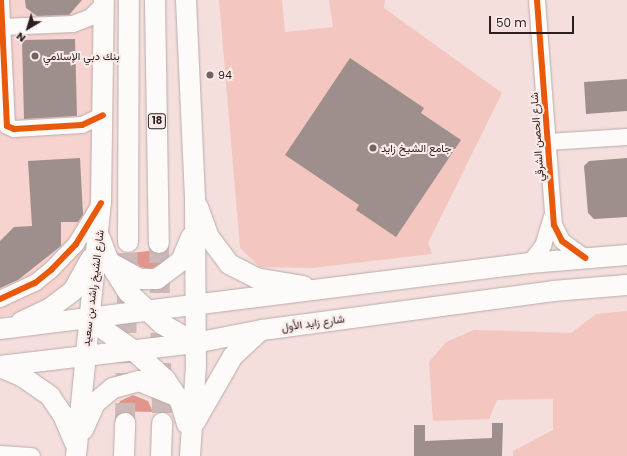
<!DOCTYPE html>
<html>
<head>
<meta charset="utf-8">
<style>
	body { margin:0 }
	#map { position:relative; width:627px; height:456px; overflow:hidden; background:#f4dfdc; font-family:Poppins,Vazirmatn,sans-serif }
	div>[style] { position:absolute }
	.built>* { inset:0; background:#f6d3ce }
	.green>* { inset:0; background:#f3c6c0 }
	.water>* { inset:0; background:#e2958d }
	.building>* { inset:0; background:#9e8e8c }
	.major-tunnel>* { height:20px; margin-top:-10px; transform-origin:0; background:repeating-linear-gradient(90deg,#ccb8b6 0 20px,transparent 0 30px) }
	.roads { filter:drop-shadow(0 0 1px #bbaba9) drop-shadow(0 0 1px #bbaba9) }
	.minor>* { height:16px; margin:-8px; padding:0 8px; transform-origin:8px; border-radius:8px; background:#fdfafa }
	.major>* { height:20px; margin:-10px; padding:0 10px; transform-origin:10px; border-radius:10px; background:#fdfafa }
	.cycleway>* { height:6px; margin:-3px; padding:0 3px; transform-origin:3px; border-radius:3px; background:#e8590c }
	.dots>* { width:11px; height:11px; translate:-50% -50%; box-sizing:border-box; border:2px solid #faebe8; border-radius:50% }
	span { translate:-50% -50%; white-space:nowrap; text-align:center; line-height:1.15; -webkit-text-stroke:4px #faebe8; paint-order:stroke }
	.shield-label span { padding:1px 3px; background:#faebe8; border:1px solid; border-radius:3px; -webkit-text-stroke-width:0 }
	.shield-label { font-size:10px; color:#2c1e1d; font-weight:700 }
	.poi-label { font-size:11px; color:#2c1e1d }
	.left { translate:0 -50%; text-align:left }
	.street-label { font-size:11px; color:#2c1e1d }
	.north { position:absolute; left:8px; top:8px; width:40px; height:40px; -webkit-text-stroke:3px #faebe8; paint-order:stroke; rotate:218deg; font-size:11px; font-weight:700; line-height:16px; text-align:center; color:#2c1e1d }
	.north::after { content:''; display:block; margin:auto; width:14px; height:18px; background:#2c1e1d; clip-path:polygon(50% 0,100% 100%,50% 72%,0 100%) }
	.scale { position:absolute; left:489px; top:16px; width:85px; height:18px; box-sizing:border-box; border:2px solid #2c1e1d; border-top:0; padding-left:5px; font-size:12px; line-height:14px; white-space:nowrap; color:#2c1e1d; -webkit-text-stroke:3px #faebe8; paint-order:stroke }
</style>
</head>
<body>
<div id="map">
	<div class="built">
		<i style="clip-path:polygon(0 0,98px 0,93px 229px,85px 254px,67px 290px,27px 311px,0 317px)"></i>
	</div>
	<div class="green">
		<i style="clip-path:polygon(219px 0,282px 0,285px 32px,333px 27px,329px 0,385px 0,384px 8px,502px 93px,428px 243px,432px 254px,312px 268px,260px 267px,240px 248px)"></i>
		<i style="clip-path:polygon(627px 311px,627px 456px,513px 456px,513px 451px,553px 430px,553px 399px,497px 400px,489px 419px,433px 421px,429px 362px,446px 342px,474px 330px,571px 333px,596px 314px)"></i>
	</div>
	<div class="water">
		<i style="clip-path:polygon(149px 251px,155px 253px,168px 253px,164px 262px,151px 269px,140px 267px,130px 253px)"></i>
		<i style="clip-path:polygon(133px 395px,148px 401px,153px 412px,116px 411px,120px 401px)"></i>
	</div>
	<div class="building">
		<i style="clip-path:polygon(25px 0,82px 0,69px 15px,37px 16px,26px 8px)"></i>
		<i style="clip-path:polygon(75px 39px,77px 116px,24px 119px,22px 40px)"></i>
		<i style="clip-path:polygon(350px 58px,424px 108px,421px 113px,461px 140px,396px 237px,356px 210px,359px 205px,285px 155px)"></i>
		<i style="clip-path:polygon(627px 79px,627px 111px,586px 114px,584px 82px)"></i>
		<i style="clip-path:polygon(80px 158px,83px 215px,78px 222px,61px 222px,61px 246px,18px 280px,0 288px,0 241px,14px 227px,32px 226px,28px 161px)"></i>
		<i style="clip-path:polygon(627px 158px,627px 217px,594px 219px,588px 213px,584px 166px,589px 161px)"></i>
		<i style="clip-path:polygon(492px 423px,503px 423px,502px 456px,414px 456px,414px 425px,425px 425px,425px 441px,492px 438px)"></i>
	</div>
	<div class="major-tunnel">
		<i style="left:159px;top:243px;width:180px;rotate:89deg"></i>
		<i style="left:125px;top:423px;width:181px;rotate:-89.1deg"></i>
	</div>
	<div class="roads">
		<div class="minor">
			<i style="left:1px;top:0;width:126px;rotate:87.3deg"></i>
			<i style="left:7px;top:126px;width:8px;rotate:23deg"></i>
			<i style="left:14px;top:129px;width:68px;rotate:-3.4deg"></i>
			<i style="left:82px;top:125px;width:23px;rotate:-25deg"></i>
			<i style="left:537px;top:0;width:226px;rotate:85.7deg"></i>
			<i style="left:554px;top:225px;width:18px;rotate:63deg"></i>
			<i style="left:562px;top:241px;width:29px;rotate:36deg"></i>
			<i style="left:2px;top:27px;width:71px;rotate:-2.4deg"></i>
			<i style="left:73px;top:24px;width:19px;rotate:-21deg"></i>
			<i style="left:91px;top:17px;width:18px;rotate:-47deg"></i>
			<i style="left:547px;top:142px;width:80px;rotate:-3.6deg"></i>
			<i style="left:530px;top:263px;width:21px;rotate:-53deg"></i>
			<i style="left:543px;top:246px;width:30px;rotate:-73deg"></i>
			<i style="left:0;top:299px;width:38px;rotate:-25deg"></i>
			<i style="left:35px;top:283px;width:21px;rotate:-39deg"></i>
			<i style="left:51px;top:270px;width:36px;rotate:-46deg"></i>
			<i style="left:76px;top:244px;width:44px;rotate:-58.8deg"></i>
			<i style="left:0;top:454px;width:32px;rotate:4deg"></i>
		</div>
		<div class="major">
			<i style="left:155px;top:0;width:243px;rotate:89.1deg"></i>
			<i style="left:186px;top:0;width:197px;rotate:87.4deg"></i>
			<i style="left:195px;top:197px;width:168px;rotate:89.7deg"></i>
			<i style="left:196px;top:365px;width:91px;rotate:93.8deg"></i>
			<i style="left:198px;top:207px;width:32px;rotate:70deg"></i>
			<i style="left:209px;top:237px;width:34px;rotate:53deg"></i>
			<i style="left:229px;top:264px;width:30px;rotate:27deg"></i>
			<i style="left:256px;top:278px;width:48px;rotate:9.7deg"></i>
			<i style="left:100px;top:238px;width:26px;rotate:69deg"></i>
			<i style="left:109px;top:262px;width:36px;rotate:58deg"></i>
			<i style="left:128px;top:292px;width:47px;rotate:43.3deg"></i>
			<i style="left:162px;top:324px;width:38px;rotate:30deg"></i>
			<i style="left:128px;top:242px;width:242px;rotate:-89.8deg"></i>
			<i style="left:111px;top:263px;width:33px;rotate:29deg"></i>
			<i style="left:140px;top:279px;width:17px"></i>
			<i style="left:157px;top:279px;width:30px;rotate:-37deg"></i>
			<i style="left:181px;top:261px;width:26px;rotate:-67deg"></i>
			<i style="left:89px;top:319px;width:54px;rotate:35.2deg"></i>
			<i style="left:133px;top:350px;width:43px;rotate:42.2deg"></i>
			<i style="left:165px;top:379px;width:27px;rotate:56deg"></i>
			<i style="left:180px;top:401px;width:24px;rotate:73deg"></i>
			<i style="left:21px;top:322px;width:31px;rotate:-25deg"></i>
			<i style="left:49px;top:309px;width:30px;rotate:-37deg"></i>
			<i style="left:73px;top:291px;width:37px;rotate:-61deg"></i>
			<i style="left:0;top:329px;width:534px;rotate:-7.1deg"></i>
			<i style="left:530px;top:263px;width:97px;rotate:-4.7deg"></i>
			<i style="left:0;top:366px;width:196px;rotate:-6.7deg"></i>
			<i style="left:195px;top:343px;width:68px;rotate:-11deg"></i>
			<i style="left:262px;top:330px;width:294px;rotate:-7.6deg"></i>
			<i style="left:553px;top:291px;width:74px;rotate:-4.6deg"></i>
			<i style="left:0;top:367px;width:25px;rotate:23deg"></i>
			<i style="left:23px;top:377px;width:33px;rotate:35deg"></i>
			<i style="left:50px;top:396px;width:23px;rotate:56deg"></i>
			<i style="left:63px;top:415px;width:30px;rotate:67deg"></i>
			<i style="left:195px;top:422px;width:76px;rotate:-60.1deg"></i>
			<i style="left:233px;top:356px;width:35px;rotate:-43deg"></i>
			<i style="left:83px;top:430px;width:30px;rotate:-66deg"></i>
			<i style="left:95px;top:403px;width:23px;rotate:-40deg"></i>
			<i style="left:113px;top:388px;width:27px;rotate:-15deg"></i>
			<i style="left:139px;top:381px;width:35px;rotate:22deg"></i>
			<i style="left:76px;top:456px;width:254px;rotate:-84.4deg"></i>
			<i style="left:101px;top:203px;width:203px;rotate:-89.2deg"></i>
			<i style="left:124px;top:456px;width:33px;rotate:-88deg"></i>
			<i style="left:161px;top:456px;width:33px;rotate:-88deg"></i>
		</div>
	</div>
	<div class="cycleway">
		<i style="left:1px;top:0;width:126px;rotate:87.3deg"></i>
		<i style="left:7px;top:126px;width:8px;rotate:23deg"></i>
		<i style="left:14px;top:129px;width:68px;rotate:-3.4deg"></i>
		<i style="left:82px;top:125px;width:23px;rotate:-25deg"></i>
		<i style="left:537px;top:0;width:226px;rotate:85.7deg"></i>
		<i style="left:554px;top:225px;width:18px;rotate:63deg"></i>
		<i style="left:562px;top:241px;width:29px;rotate:36deg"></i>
		<i style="left:0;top:299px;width:38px;rotate:-25deg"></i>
		<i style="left:35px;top:283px;width:21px;rotate:-39deg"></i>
		<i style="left:51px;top:270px;width:36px;rotate:-46deg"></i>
		<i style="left:76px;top:244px;width:48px;rotate:-58.6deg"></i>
	</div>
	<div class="dots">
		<i style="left:35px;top:56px;background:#726260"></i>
		<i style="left:210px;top:75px;background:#726260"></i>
		<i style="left:373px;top:148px;background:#726260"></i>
	</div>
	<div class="shield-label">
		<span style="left:157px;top:121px">18</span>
	</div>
	<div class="poi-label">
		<span class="left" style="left:43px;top:56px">بنك دبي الإسلامي</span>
		<span class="left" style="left:218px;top:75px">94</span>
		<span class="left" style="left:381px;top:148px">جامع الشيخ زايد</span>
	</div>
	<div class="street-label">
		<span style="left:537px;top:137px;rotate:-94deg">شارع الحصن الشرقي</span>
		<span style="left:93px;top:288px;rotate:-83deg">شارع الشيخ راشد بن سعيد</span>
		<span style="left:313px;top:323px;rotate:-8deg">شارع زايد الأول</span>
	</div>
	<div class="north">N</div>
	<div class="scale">50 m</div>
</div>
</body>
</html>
